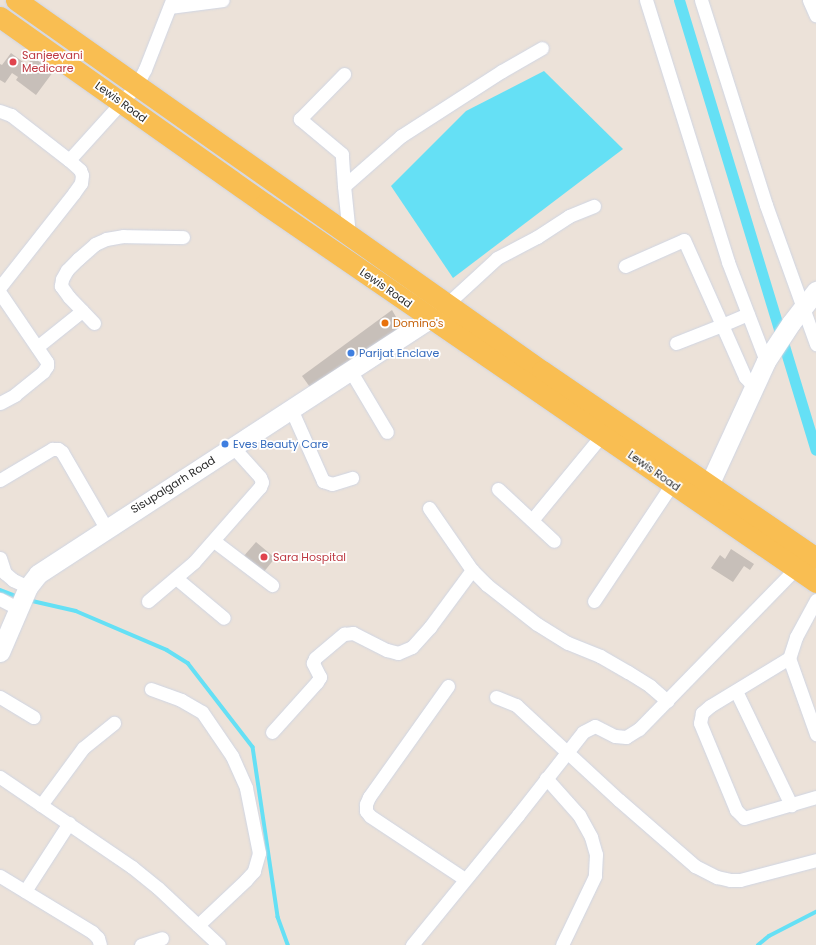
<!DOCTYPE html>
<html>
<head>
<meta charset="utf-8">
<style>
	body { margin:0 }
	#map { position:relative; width:816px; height:945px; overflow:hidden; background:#ece2d9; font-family:Poppins,sans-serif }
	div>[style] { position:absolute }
	.water>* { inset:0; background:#65e0f5 }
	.stream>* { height:3.5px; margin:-1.75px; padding:0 1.75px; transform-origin:1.75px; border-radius:1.75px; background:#65e0f5 }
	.canal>* { height:11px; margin:-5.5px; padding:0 5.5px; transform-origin:5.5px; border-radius:5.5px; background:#65e0f5 }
	.building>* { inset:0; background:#c7bfb9 }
	.roads { filter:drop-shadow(0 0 1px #cfd5e3) drop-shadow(0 0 1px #cfd5e3) }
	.street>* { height:13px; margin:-6.5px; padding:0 6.5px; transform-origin:6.5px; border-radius:6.5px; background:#fff }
	.secondary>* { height:19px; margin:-9.5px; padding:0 9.5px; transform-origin:9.5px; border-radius:9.5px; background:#fff }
	.primary>* { height:21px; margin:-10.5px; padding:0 10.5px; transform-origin:10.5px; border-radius:10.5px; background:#f9be52 }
	.dots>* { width:11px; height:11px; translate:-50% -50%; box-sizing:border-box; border:2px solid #fff; border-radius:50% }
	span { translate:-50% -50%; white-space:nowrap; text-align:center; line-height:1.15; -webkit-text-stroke:3.5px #fff; paint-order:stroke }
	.health-label { font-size:11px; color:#be3a42 }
	.left { translate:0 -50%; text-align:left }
	.street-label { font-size:11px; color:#292929 }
	.food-label { font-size:11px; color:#c56008 }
	.shop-label { font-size:11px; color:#366cbe }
</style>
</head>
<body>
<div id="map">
	<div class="water">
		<i style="clip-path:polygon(544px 71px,623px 149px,453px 278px,391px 186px,466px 111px)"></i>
	</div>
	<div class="stream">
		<i style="left:0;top:590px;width:19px;rotate:21deg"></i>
		<i style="left:28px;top:600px;width:49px;rotate:12.9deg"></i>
		<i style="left:76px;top:611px;width:99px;rotate:23.2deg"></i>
		<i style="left:167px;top:650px;width:25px;rotate:32deg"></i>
		<i style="left:188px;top:663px;width:106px;rotate:52.3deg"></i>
		<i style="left:253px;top:747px;width:172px;rotate:81.6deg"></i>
		<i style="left:278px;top:917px;width:30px;rotate:70deg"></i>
		<i style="left:758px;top:945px;width:14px;rotate:-39deg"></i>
		<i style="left:769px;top:936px;width:53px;rotate:-27.1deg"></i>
	</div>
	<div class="canal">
		<i style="left:679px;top:0;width:470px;rotate:73.1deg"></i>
	</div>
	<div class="building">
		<i style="clip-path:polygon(11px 53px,27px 65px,33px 57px,53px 72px,36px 95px,16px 80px,18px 77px,12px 73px,5px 83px,0 80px,0 64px,2px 65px)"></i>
		<i style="clip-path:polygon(392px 310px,404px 331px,312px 390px,302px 376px)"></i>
		<i style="clip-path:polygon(256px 542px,275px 558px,263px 573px,243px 557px)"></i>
		<i style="clip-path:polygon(731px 549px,754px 564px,750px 570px,744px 566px,733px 582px,711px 568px,720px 555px,725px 559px)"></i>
	</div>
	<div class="roads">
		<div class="street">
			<i style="left:646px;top:0;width:275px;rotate:72.6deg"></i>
			<i style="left:728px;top:262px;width:106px;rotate:69deg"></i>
			<i style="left:701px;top:0;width:215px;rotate:72.4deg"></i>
			<i style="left:766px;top:205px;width:148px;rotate:70.2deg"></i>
			<i style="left:809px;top:0;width:17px;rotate:66deg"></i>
			<i style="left:170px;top:7px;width:53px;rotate:-7.5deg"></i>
			<i style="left:0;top:111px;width:12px;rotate:20deg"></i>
			<i style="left:11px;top:115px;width:73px;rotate:37.8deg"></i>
			<i style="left:69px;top:160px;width:15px;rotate:42deg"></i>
			<i style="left:80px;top:170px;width:5px;rotate:68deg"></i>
			<i style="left:82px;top:175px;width:8px;rotate:97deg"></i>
			<i style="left:81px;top:183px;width:12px;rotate:125deg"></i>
			<i style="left:74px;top:193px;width:120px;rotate:128.2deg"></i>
			<i style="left:69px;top:160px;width:100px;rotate:-47.8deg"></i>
			<i style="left:136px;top:86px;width:19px;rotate:-62deg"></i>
			<i style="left:145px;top:69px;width:74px;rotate:-68.6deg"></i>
			<i style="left:344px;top:186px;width:32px;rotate:-94deg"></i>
			<i style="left:342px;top:154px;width:55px;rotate:-140.2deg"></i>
			<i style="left:300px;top:119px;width:63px;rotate:-45.6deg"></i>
			<i style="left:349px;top:235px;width:49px;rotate:-95.8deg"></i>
			<i style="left:344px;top:186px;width:76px;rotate:-41.3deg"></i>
			<i style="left:401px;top:136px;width:120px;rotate:-32.8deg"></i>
			<i style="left:502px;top:71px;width:46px;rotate:-29.9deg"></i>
			<i style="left:625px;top:266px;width:64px;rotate:-23.8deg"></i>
			<i style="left:684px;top:240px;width:93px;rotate:65.9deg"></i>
			<i style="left:722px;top:325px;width:28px;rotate:-23deg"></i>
			<i style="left:0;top:293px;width:83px;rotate:55.7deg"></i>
			<i style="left:47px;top:362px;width:4px;rotate:90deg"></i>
			<i style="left:47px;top:366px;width:7px;rotate:124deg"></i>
			<i style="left:43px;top:372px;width:36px;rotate:141deg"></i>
			<i style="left:15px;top:395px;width:17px;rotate:152deg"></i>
			<i style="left:447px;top:304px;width:68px;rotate:-42.6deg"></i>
			<i style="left:497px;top:258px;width:45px;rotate:-27.7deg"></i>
			<i style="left:537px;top:237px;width:38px;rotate:-33deg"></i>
			<i style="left:569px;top:216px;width:27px;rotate:-22deg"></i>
			<i style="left:94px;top:323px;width:36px;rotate:-134deg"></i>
			<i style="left:69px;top:297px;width:14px;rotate:-126deg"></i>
			<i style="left:61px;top:286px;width:7px;rotate:-82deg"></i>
			<i style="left:62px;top:279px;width:10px;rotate:-61deg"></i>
			<i style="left:67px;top:270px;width:16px;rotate:-45deg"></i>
			<i style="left:78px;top:259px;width:23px;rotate:-41deg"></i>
			<i style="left:95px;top:244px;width:12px;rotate:-24deg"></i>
			<i style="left:106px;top:239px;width:17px;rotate:-10deg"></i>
			<i style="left:123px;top:236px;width:60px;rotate:1deg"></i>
			<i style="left:676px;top:343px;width:49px;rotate:-21.4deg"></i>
			<i style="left:722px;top:325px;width:57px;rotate:66.1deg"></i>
			<i style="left:745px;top:377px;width:13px;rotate:48deg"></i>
			<i style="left:37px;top:347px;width:58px;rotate:-38.7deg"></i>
			<i style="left:350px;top:370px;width:72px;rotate:59.2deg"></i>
			<i style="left:291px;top:409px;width:79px;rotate:66deg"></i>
			<i style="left:323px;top:481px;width:9px;rotate:18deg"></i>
			<i style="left:332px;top:484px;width:21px;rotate:-17deg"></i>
			<i style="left:0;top:480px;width:61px;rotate:-30.8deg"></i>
			<i style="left:52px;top:449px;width:6px"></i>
			<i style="left:58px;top:449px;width:5px;rotate:37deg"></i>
			<i style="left:62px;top:452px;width:88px;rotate:59.9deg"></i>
			<i style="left:498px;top:489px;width:76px;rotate:42.9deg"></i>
			<i style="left:429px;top:508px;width:75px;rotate:55.3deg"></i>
			<i style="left:472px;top:570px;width:21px;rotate:45deg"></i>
			<i style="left:487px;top:585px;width:63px;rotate:38deg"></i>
			<i style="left:537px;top:624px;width:36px;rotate:32deg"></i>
			<i style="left:568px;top:643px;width:35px;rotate:22deg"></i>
			<i style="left:600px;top:656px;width:32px;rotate:30deg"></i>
			<i style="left:628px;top:672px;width:26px;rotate:32deg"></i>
			<i style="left:650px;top:686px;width:23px;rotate:41deg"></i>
			<i style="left:532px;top:520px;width:109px;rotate:-50.6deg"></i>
			<i style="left:214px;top:541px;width:73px;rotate:37.2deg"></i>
			<i style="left:0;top:558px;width:16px;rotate:72deg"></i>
			<i style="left:5px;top:573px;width:11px;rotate:41deg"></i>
			<i style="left:13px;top:580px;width:17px;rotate:25deg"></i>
			<i style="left:176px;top:578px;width:62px;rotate:39.8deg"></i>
			<i style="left:0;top:599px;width:21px;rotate:28deg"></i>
			<i style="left:816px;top:600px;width:42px;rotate:118.4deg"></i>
			<i style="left:796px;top:637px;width:22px;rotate:108deg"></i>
			<i style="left:789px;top:658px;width:81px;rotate:70.4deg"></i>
			<i style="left:148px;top:601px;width:60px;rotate:-40.3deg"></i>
			<i style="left:194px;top:562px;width:100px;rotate:-48.7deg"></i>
			<i style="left:260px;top:487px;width:5px;rotate:-68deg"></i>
			<i style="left:262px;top:482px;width:5px;rotate:-112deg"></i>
			<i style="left:260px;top:477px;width:40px;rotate:-132deg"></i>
			<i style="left:594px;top:601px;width:141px;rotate:-56.3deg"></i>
			<i style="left:789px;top:658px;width:92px;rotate:148.7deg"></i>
			<i style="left:710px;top:706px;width:11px;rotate:139deg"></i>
			<i style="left:702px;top:713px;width:10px;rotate:101deg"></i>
			<i style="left:700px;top:723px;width:94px;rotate:67.5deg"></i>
			<i style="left:736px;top:810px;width:11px;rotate:45deg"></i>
			<i style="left:744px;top:818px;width:75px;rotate:-16.3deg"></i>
			<i style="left:448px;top:686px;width:136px;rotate:125.4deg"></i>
			<i style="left:369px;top:797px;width:8px;rotate:113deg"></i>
			<i style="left:366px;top:804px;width:7px;rotate:90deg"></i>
			<i style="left:366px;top:811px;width:6px;rotate:51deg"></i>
			<i style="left:370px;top:816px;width:114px;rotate:33.6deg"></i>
			<i style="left:151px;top:689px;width:32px;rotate:20deg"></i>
			<i style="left:181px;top:700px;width:24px;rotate:30deg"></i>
			<i style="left:202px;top:712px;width:53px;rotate:55.7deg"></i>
			<i style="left:232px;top:756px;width:35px;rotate:66deg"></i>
			<i style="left:246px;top:788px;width:66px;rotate:78.7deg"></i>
			<i style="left:259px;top:853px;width:19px;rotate:106deg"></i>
			<i style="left:254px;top:871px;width:12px;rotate:132deg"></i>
			<i style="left:246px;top:880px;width:66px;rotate:136.8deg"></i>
			<i style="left:736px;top:691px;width:127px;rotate:64.2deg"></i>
			<i style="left:0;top:697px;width:39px;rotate:31deg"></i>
			<i style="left:496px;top:697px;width:22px;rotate:22deg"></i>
			<i style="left:516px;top:705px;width:140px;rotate:42.7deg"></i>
			<i style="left:619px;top:800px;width:101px;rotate:41deg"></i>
			<i style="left:695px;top:866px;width:25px;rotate:27deg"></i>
			<i style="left:717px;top:877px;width:13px;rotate:13deg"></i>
			<i style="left:730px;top:880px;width:10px"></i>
			<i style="left:740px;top:880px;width:79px;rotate:-14.7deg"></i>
			<i style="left:272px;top:732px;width:67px;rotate:-48deg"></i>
			<i style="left:317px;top:682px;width:6px;rotate:-59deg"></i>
			<i style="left:320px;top:677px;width:16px;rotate:-117deg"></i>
			<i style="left:313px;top:663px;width:5px;rotate:-68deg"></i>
			<i style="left:315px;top:658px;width:38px;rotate:-40deg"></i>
			<i style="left:344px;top:634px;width:9px;rotate:-6deg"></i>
			<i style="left:353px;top:633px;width:38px;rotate:27deg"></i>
			<i style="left:387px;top:650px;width:11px;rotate:15deg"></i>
			<i style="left:398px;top:653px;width:15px;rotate:-23deg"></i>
			<i style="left:412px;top:647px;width:27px;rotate:-48deg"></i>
			<i style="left:430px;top:627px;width:71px;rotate:-53.6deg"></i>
			<i style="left:0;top:777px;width:160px;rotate:34.3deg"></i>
			<i style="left:132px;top:867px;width:33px;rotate:39deg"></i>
			<i style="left:158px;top:888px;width:83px;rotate:43.1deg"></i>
			<i style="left:546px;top:778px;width:50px;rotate:48.3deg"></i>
			<i style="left:579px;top:815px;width:25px;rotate:61deg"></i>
			<i style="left:591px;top:837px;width:18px;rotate:74deg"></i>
			<i style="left:596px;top:854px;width:22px;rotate:93deg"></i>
			<i style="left:595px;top:876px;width:76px;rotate:115.6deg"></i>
			<i style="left:41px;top:805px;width:71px;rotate:-53.6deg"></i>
			<i style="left:83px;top:748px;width:40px;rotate:-39deg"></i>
			<i style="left:0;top:876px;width:108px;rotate:31.3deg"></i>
			<i style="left:92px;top:932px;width:8px;rotate:45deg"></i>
			<i style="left:98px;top:938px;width:7px;rotate:74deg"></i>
			<i style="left:25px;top:891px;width:81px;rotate:-57.1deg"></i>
			<i style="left:141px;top:945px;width:22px;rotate:-18deg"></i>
			<i style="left:412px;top:945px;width:168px;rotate:-50.8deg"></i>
			<i style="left:518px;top:815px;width:105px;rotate:-51.9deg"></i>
			<i style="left:583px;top:732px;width:13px;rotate:-27deg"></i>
			<i style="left:595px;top:726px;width:22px;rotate:27deg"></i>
			<i style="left:615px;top:736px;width:11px;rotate:5deg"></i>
			<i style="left:626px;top:737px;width:15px;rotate:-32deg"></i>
			<i style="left:639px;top:729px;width:225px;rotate:-45.7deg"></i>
		</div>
		<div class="secondary">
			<i style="left:709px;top:485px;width:136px;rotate:-65.3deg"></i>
			<i style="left:766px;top:361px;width:45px;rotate:-56.7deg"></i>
			<i style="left:791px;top:323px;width:41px;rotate:-52deg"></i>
			<i style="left:0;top:652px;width:71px;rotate:-66.7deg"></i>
			<i style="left:28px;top:587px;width:16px;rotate:-52deg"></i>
			<i style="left:38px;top:574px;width:461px;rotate:-33.1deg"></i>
			<i style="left:424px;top:322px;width:22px;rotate:-39deg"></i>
		</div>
		<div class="primary">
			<i style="left:16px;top:0;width:644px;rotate:35.2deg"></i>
			<i style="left:542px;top:371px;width:332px;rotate:34.3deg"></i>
			<i style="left:0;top:17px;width:324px;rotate:35.2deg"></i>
			<i style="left:265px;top:204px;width:668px;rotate:34.45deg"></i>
		</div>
	</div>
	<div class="dots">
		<i style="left:13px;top:62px;background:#e0444e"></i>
		<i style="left:385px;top:323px;background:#e8710a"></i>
		<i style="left:351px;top:353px;background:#3f7fe0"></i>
		<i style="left:225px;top:444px;background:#3f7fe0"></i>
		<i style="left:264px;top:557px;background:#e0444e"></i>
	</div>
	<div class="health-label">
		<span class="left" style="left:22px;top:62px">Sanjeevani<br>Medicare</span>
		<span class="left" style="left:273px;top:557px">Sara Hospital</span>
	</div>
	<div class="street-label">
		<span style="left:121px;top:102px;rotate:36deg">Lewis Road</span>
		<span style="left:386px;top:288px;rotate:35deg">Lewis Road</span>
		<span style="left:654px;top:471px;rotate:35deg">Lewis Road</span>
		<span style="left:173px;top:485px;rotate:-32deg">Sisupalgarh Road</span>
	</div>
	<div class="food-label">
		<span class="left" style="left:393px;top:323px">Domino's</span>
	</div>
	<div class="shop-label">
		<span class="left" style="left:359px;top:353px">Parijat Enclave</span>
		<span class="left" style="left:233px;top:444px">Eves Beauty Care</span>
	</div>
</div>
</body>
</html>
